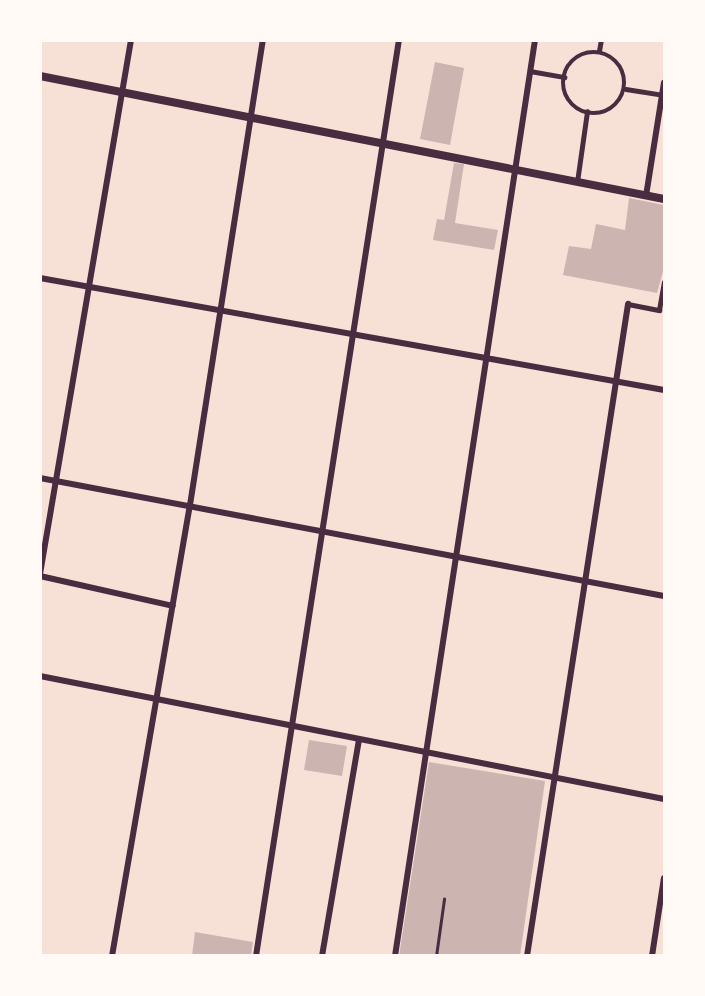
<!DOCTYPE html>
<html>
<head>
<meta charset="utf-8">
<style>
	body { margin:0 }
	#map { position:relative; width:705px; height:996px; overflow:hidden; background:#f7e1d7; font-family:Helvetica,sans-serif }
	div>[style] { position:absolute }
	.building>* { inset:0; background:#ccb4b1 }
	.service>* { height:3px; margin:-1.5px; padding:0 1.5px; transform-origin:1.5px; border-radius:1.5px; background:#4a2c40 }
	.pedestrian>* { height:4.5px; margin:-2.25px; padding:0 2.25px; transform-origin:2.25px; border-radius:2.25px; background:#4a2c40 }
	.pedestrian>.ring { margin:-2.25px; padding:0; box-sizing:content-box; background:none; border:4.5px solid #4a2c40; border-radius:50% }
	.minor>* { height:6px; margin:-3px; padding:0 3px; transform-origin:3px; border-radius:3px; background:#4a2c40 }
	.tertiary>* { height:8px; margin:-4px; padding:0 4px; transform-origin:4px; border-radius:4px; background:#4a2c40 }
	span { translate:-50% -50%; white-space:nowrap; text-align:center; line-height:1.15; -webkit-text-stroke:4.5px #fffaf5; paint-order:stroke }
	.frame { position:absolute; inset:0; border:42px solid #fffaf5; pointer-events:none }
</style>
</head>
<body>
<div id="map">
	<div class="building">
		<i style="clip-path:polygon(435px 62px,464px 68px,450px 145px,420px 139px)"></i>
		<i style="clip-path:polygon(454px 163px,464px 164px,455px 223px,498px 230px,494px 250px,433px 240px,437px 219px,444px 220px)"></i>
		<i style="clip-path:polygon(629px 198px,664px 205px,664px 268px,657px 293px,563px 275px,569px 246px,591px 249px,596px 224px,625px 230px)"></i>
		<i style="clip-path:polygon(309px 740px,347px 746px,342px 776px,304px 770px)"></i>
		<i style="clip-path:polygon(429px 762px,545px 781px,520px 956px,399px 956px)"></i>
		<i style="clip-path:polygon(195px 932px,253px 942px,251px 956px,192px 956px)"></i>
	</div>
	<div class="service">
		<i style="left:436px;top:956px;width:58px;rotate:-82deg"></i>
	</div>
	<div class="pedestrian">
		<i style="left:599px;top:51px;width:11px;rotate:-80deg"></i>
		<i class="ring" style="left:563px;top:52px;width:57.5px;height:57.5px"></i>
		<i style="left:530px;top:71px;width:35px;rotate:10deg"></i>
		<i style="left:626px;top:89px;width:37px;rotate:9deg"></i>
		<i style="left:577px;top:182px;width:71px;rotate:-81.9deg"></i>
		<i style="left:628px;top:304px;width:32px;rotate:11deg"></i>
		<i style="left:659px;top:310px;width:28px;rotate:-80deg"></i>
	</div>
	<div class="minor">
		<i style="left:646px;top:196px;width:115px;rotate:-81deg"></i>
		<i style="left:40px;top:278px;width:634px;rotate:10.18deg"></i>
		<i style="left:40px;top:478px;width:635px;rotate:10.71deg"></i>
		<i style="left:40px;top:574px;width:542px;rotate:-80.33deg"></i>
		<i style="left:40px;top:576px;width:136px;rotate:12.7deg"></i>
		<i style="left:40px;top:676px;width:636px;rotate:11.15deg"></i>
		<i style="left:112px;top:956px;width:458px;rotate:-80.2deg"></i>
		<i style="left:190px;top:505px;width:471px;rotate:-81.1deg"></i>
		<i style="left:256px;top:956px;width:927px;rotate:-81.13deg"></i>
		<i style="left:322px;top:956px;width:219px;rotate:-80.3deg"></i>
		<i style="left:395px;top:956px;width:927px;rotate:-81.31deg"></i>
		<i style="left:527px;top:956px;width:660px;rotate:-81.19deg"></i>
		<i style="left:652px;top:956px;width:79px;rotate:-81.3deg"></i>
	</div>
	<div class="tertiary">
		<i style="left:40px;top:76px;width:636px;rotate:11.15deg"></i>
	</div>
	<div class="frame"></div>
</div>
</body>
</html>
